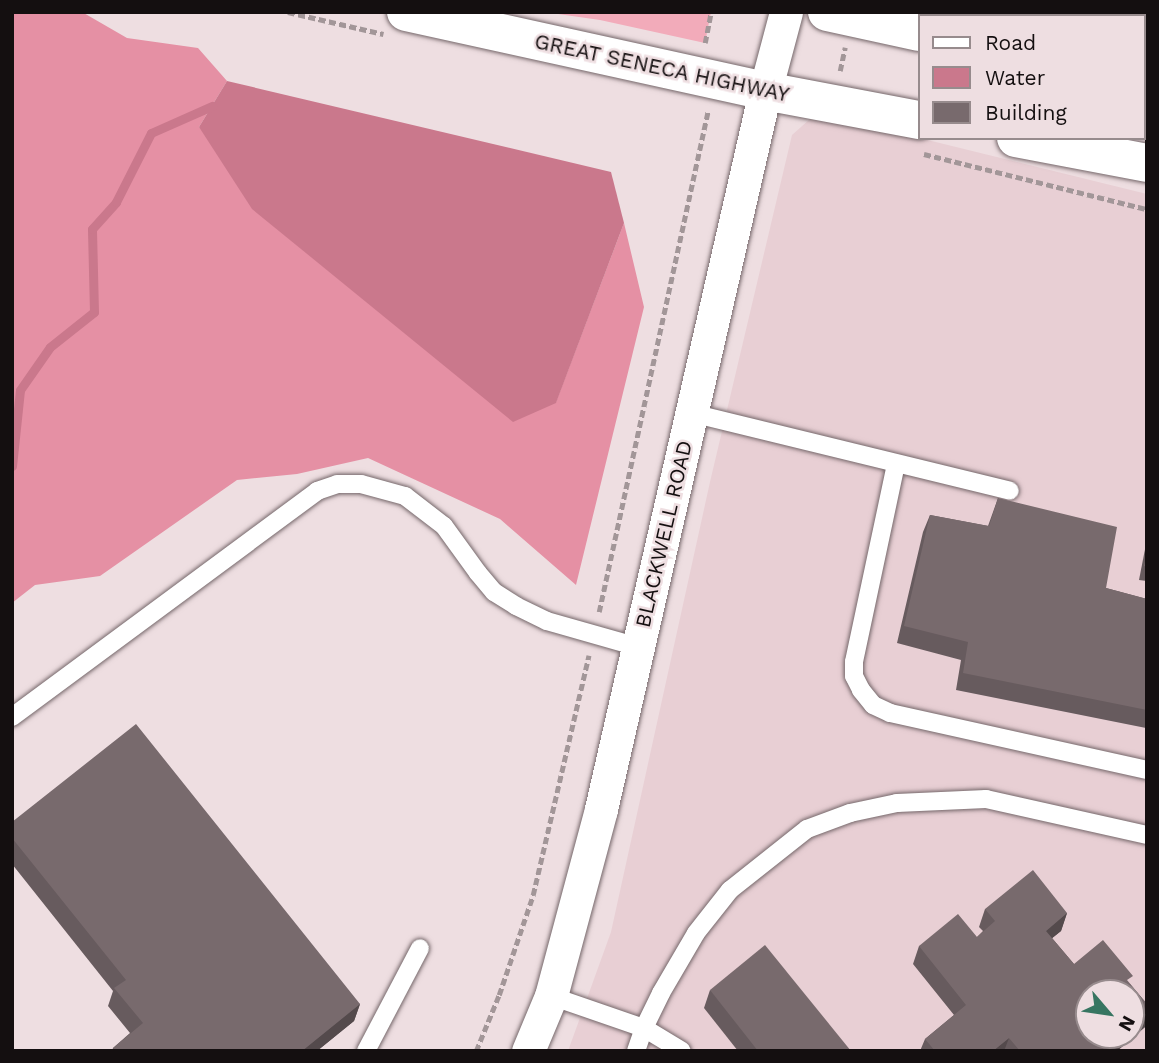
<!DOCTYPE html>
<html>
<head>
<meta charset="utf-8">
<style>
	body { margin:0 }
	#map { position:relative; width:1159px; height:1063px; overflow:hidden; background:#eedee1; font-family:"Work Sans",sans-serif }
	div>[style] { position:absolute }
	.built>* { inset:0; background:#e8cfd4 }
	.green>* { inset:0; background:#f2abba }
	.forest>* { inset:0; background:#e590a4 }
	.water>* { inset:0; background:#ca788c }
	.stream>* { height:9px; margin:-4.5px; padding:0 4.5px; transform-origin:4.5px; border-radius:4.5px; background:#ca788c }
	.path>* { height:4.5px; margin-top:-2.25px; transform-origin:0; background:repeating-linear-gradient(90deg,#a29698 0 7px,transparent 0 10.5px) }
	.roads { filter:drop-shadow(0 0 2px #75676a) drop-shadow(0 0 2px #75676a) }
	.lane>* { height:18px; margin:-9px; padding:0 9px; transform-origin:9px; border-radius:9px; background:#fff }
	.street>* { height:33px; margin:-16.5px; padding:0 16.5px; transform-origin:16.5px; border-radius:16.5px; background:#fff }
	.secondary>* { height:38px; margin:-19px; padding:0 19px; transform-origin:19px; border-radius:19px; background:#fff }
	.wall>* { inset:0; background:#675b5e }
	.shaded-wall>* { inset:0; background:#544a4c }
	.building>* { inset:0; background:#786a6d }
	span { translate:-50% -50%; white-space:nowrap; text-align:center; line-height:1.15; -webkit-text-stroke:5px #eedee1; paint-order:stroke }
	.street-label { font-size:21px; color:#140f10 }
	.frame { position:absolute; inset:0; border:14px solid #140f10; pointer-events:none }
	.legend { position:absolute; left:918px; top:14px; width:228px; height:126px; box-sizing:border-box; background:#eedee1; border:2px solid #978b8d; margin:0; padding:9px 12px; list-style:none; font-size:21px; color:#140f10 }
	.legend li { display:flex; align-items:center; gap:14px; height:35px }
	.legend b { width:35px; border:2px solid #978b8d }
	.north { position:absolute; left:1075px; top:979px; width:70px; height:70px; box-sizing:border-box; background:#eedee1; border:2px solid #978b8d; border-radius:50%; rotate:119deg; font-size:19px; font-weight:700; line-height:28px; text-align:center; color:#140f10 }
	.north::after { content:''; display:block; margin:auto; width:24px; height:32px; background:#377561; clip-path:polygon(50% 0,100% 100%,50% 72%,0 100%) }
</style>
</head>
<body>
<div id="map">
	<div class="built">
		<i style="clip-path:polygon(evenodd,826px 115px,1147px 194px,1147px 1051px,568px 1051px,611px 932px,710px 482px,792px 135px,810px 119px,826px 115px,1089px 993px,1131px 993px,1131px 1035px,1089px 1035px,1089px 993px)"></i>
	</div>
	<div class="green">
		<i style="clip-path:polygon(544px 12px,711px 12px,705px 43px,600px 20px)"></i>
	</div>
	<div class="forest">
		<i style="clip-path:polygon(12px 12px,82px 12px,127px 38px,198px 48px,227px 81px,199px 127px,556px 402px,624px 223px,644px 307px,576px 585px,500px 519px,368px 458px,297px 474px,237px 480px,100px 576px,35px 585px,12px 603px)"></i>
	</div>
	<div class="water">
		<i style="clip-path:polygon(227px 81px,611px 172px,624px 223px,556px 403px,513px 422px,252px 209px,199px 127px)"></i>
	</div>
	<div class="stream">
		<i style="left:12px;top:466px;width:76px;rotate:-84deg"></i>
		<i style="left:20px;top:390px;width:52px;rotate:-55.1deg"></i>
		<i style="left:50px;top:347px;width:56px;rotate:-38.5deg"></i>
		<i style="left:94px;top:312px;width:83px;rotate:-91.4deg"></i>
		<i style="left:92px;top:229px;width:36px;rotate:-48deg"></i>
		<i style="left:116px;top:202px;width:77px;rotate:-63.1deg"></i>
		<i style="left:151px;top:133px;width:67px;rotate:-23.9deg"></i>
	</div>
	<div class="path">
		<i style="left:288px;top:12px;width:98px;rotate:13deg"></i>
		<i style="left:1003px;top:12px;width:16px;rotate:14deg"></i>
		<i style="left:705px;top:43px;width:32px;rotate:-79deg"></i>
		<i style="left:840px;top:71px;width:24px;rotate:-78deg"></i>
		<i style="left:924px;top:154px;width:230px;rotate:13.9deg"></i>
		<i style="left:599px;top:612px;width:513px;rotate:-77.73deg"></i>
		<i style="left:476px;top:1051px;width:61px;rotate:-67.7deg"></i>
		<i style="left:499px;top:995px;width:106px;rotate:-71.2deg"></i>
		<i style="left:533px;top:895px;width:246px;rotate:-76.9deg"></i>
	</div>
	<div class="roads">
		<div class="lane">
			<i style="left:691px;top:413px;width:328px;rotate:13.7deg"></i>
			<i style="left:896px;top:464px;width:202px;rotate:102deg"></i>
			<i style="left:854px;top:662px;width:14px;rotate:90deg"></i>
			<i style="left:854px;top:676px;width:16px;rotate:63deg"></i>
			<i style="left:861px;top:690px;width:19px;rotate:51deg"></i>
			<i style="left:873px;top:705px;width:19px;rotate:25deg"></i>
			<i style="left:890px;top:713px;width:263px;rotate:12.5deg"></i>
			<i style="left:12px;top:717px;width:380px;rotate:-36.5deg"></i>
			<i style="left:317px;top:491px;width:21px;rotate:-19deg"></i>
			<i style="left:337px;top:484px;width:24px"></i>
			<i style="left:361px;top:484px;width:46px;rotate:15.3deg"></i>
			<i style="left:405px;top:496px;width:49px;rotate:37.6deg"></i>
			<i style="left:444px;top:526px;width:58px;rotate:54.1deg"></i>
			<i style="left:478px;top:573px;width:25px;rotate:50deg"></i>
			<i style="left:494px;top:592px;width:26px;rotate:32deg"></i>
			<i style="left:516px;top:606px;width:34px;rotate:26deg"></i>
			<i style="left:547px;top:621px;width:95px;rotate:15.9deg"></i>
			<i style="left:551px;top:996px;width:98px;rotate:19deg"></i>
			<i style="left:644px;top:1028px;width:39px;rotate:-64deg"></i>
			<i style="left:661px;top:993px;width:69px;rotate:-59.7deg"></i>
			<i style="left:696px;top:933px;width:55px;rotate:-51.7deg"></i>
			<i style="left:730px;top:890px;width:98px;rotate:-38.4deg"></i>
			<i style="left:807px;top:829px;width:46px;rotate:-20.4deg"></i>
			<i style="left:850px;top:813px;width:48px;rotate:-12deg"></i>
			<i style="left:897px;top:803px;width:89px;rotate:-2.6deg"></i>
			<i style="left:986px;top:799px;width:165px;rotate:12.6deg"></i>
			<i style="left:366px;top:1051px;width:116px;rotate:-62.3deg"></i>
			<i style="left:636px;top:1051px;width:24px;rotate:-71deg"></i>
			<i style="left:644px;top:1028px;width:44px;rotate:31.2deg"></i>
		</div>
		<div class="street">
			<i style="left:528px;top:1051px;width:60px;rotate:-67.3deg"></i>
			<i style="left:551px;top:996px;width:194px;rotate:-75deg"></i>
			<i style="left:601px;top:809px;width:736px;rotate:-77.13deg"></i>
			<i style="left:765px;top:91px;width:82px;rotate:-75.1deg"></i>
		</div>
		<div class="secondary">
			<i style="left:406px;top:12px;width:368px;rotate:12.4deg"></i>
			<i style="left:765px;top:91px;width:157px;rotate:10.7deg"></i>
			<i style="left:827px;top:12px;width:94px;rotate:12.3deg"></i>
			<i style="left:1143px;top:78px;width:4px;rotate:14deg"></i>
			<i style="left:1016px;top:138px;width:133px;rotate:10.8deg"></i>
		</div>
	</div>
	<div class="wall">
		<i style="clip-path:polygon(998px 498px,1106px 588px,1147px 599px,1147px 725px,1146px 728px,956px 690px,961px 660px,897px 643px,923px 532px,930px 515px,988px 526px)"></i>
		<i style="clip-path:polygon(1147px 539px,1147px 581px,1139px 580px)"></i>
		<i style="clip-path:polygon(12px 822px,360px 1004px,354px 1021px,317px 1051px,112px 1051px,113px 1048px,130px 1033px,108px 1006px,113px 991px,12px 864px)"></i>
		<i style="clip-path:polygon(985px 909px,1067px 913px,1061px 931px,1052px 938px,1074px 964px,1130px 984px,1147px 1004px,1147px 1023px,1145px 1027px,1117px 1051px,920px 1051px,925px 1039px,954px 1015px,913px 964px,919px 946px,977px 937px,983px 931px,979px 927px)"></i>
		<i style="clip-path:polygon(710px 990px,851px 1051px,738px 1051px,704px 1008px)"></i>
	</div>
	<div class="shaded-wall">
		<i style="clip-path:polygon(1067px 913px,1061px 931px,1040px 948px,1046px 931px)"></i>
		<i style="clip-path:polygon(360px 1004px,354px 1021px,317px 1051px,302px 1051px)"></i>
		<i style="clip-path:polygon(1147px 1014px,1147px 1023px,1145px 1027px,1117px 1051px,1102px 1051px,1121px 1035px,1131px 1035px,1131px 1027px)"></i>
		<i style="clip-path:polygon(1009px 1038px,1004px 1051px,993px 1051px)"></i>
	</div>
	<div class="building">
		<i style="clip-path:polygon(998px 498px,1117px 527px,1106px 588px,1147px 599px,1147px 710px,963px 673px,968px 642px,904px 626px,930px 515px,989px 526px)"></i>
		<i style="clip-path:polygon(1147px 552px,1147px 567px,1144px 566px)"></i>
		<i style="clip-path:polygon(136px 724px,360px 1004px,302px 1051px,115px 1051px,113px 1048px,143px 1023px,114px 988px,126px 980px,12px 838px,12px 822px)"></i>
		<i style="clip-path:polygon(1033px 870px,1067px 913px,1046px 931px,1074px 964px,1103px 940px,1133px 976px,1127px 980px,1147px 1004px,1147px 1014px,1131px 1027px,1131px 993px,1089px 993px,1089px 1035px,1121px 1035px,1102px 1051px,1020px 1051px,1009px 1038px,993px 1051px,935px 1051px,925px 1039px,966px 1005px,919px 946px,958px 914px,977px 937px,995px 921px,985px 909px)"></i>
		<i style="clip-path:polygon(765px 945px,851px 1051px,758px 1051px,710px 990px)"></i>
	</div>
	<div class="street-label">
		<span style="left:662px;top:68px;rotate:12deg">GREAT SENECA HIGHWAY</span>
		<span style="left:664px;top:534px;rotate:-77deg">BLACKWELL ROAD</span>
	</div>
	<div class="frame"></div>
	<ul class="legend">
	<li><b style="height:9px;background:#fff"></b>Road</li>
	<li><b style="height:19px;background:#ca788c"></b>Water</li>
	<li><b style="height:19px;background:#786a6d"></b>Building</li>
	</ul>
	<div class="north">N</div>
</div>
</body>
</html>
